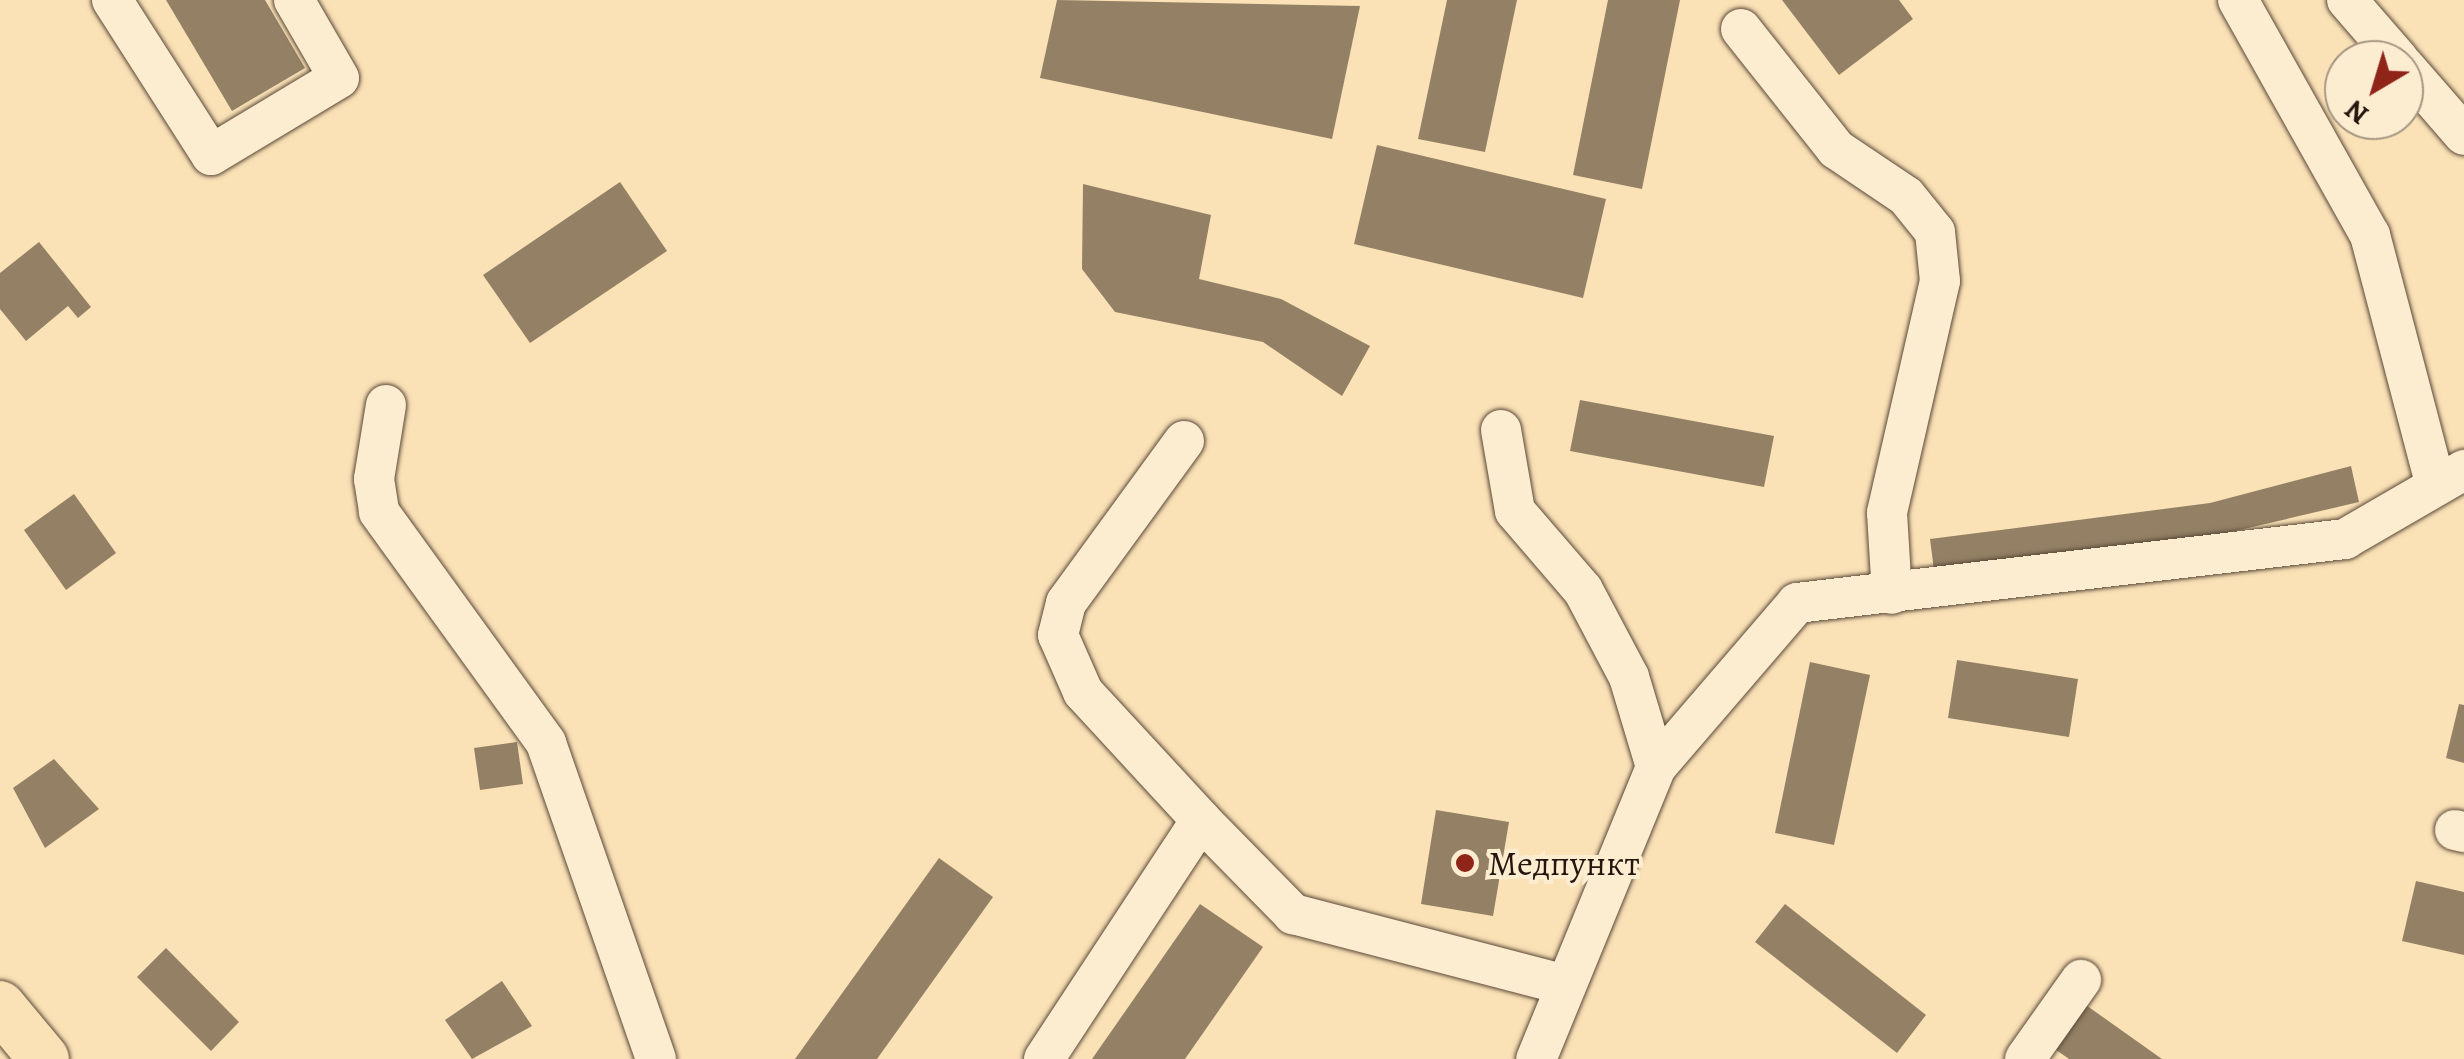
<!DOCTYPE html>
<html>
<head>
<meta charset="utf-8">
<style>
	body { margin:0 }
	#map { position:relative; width:2464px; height:1059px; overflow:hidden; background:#fae1b6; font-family:Alegreya,serif }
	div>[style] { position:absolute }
	.building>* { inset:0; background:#938065 }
	.roads { filter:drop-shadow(0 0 2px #5a4938) drop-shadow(0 0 2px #5a4938) }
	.minor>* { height:40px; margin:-20px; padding:0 20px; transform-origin:20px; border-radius:20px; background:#fcecd0 }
	.major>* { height:50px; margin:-25px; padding:0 25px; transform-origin:25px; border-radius:25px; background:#fae1b6 }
	.dots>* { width:28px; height:28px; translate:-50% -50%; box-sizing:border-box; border:5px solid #fcecd0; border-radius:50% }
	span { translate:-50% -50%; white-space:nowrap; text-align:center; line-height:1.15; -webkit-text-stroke:8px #fcecd0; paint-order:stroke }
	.poi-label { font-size:35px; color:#24160e }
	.left { translate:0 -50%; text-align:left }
	.north { position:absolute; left:2324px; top:40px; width:100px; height:100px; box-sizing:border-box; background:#fcecd0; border:2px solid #a69682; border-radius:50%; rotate:218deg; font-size:28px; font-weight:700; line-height:40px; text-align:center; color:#24160e }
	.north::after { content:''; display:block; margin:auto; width:35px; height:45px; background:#8f2418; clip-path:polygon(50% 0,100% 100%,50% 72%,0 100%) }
</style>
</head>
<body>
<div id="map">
	<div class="building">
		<i style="clip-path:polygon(166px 0,265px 0,305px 68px,232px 111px)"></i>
		<i style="clip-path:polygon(1057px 0,1360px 6px,1332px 139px,1040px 78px)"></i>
		<i style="clip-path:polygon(1447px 0,1517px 0,1485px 152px,1418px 139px)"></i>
		<i style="clip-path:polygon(1608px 0,1680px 0,1642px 189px,1573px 175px)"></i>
		<i style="clip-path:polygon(1782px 0,1899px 0,1913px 19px,1839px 75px)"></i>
		<i style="clip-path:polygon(1377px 145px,1606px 199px,1583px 298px,1354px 244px)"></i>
		<i style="clip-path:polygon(620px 182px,667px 251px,530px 343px,483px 275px)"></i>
		<i style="clip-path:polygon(1083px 184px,1211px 215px,1199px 279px,1281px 299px,1370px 346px,1342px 396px,1263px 342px,1115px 312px,1082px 269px)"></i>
		<i style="clip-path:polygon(39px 242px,91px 307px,78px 318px,68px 306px,26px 341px,0 309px,0 273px)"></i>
		<i style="clip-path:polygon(1580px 400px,1774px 436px,1764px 487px,1570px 451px)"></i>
		<i style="clip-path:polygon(2351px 466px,2359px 502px,2214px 536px,1935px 578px,1930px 539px,2210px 503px)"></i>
		<i style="clip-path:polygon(74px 494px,116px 553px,66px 590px,24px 530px)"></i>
		<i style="clip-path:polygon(1957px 660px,2078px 679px,2069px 737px,1948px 718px)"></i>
		<i style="clip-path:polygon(1810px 662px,1870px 675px,1834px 845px,1775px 833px)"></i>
		<i style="clip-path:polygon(2459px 704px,2464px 705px,2464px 763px,2446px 758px)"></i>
		<i style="clip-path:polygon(517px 742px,523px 784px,480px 790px,474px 748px)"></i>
		<i style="clip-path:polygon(54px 759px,99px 809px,45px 848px,13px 788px)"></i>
		<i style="clip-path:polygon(1436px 810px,1509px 822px,1493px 916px,1421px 904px)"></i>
		<i style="clip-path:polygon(939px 858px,993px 897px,877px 1059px,795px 1059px)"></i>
		<i style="clip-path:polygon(2416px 881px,2464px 892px,2464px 955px,2402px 941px)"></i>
		<i style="clip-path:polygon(1200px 904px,1263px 947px,1185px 1059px,1092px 1059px)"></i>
		<i style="clip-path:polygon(1785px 904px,1926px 1015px,1897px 1053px,1755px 942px)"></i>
		<i style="clip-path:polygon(166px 948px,239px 1022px,211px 1051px,137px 977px)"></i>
		<i style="clip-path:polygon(502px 981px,532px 1026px,472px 1059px,445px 1020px)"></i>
		<i style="clip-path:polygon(2083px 1003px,2162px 1059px,2069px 1059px,2052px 1047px)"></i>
	</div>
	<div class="roads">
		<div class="minor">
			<i style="left:112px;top:0;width:184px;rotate:57.4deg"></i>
			<i style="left:211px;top:155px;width:149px;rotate:-31deg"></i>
			<i style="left:339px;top:78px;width:90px;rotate:-120deg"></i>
			<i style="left:2238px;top:0;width:270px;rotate:60.7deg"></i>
			<i style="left:2370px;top:235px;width:256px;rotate:75.3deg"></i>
			<i style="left:2347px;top:0;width:79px;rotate:49.1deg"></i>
			<i style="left:1741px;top:29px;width:153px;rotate:51.6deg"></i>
			<i style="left:1836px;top:149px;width:84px;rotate:33.9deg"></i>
			<i style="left:1906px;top:196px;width:46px;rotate:51.1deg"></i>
			<i style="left:1935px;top:232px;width:49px;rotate:84.2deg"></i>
			<i style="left:1940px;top:281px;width:238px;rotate:102.9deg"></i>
			<i style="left:1887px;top:513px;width:81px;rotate:86.5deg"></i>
			<i style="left:2404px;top:66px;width:91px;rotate:49deg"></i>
			<i style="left:386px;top:405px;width:75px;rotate:99.2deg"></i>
			<i style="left:374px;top:479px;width:33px;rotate:81deg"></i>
			<i style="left:379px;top:512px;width:285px;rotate:54.1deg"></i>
			<i style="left:546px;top:743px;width:335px;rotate:70.8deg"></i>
			<i style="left:1501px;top:430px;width:82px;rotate:80.2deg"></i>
			<i style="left:1515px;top:511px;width:104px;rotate:49.3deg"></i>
			<i style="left:1583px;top:590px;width:98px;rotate:62.1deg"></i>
			<i style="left:1629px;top:677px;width:94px;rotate:73.3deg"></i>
			<i style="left:1656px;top:767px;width:316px;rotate:112.3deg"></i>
			<i style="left:1184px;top:441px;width:200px;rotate:126.1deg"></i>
			<i style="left:1066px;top:603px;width:33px;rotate:104deg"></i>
			<i style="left:1058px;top:635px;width:62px;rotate:66.3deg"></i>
			<i style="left:1083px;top:692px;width:174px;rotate:47.3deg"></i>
			<i style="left:1656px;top:767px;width:216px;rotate:-49.3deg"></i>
			<i style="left:1797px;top:603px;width:552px;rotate:-6.66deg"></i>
			<i style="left:2345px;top:539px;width:138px;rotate:-30.1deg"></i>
			<i style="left:2455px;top:830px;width:9px;rotate:13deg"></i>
			<i style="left:1044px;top:1059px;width:286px;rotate:-56.7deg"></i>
			<i style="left:1201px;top:820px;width:132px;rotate:45.6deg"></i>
			<i style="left:1293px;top:914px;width:282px;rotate:14.6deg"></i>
			<i style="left:2025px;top:1059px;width:97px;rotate:-54.7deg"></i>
		</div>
		<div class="major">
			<i style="left:0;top:1006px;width:69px;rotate:50.3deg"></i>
		</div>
	</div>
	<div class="dots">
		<i style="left:1465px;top:863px;background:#8f2418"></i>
	</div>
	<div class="poi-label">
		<span class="left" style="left:1488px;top:863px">Медпункт</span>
	</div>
	<div class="north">N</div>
</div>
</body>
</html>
